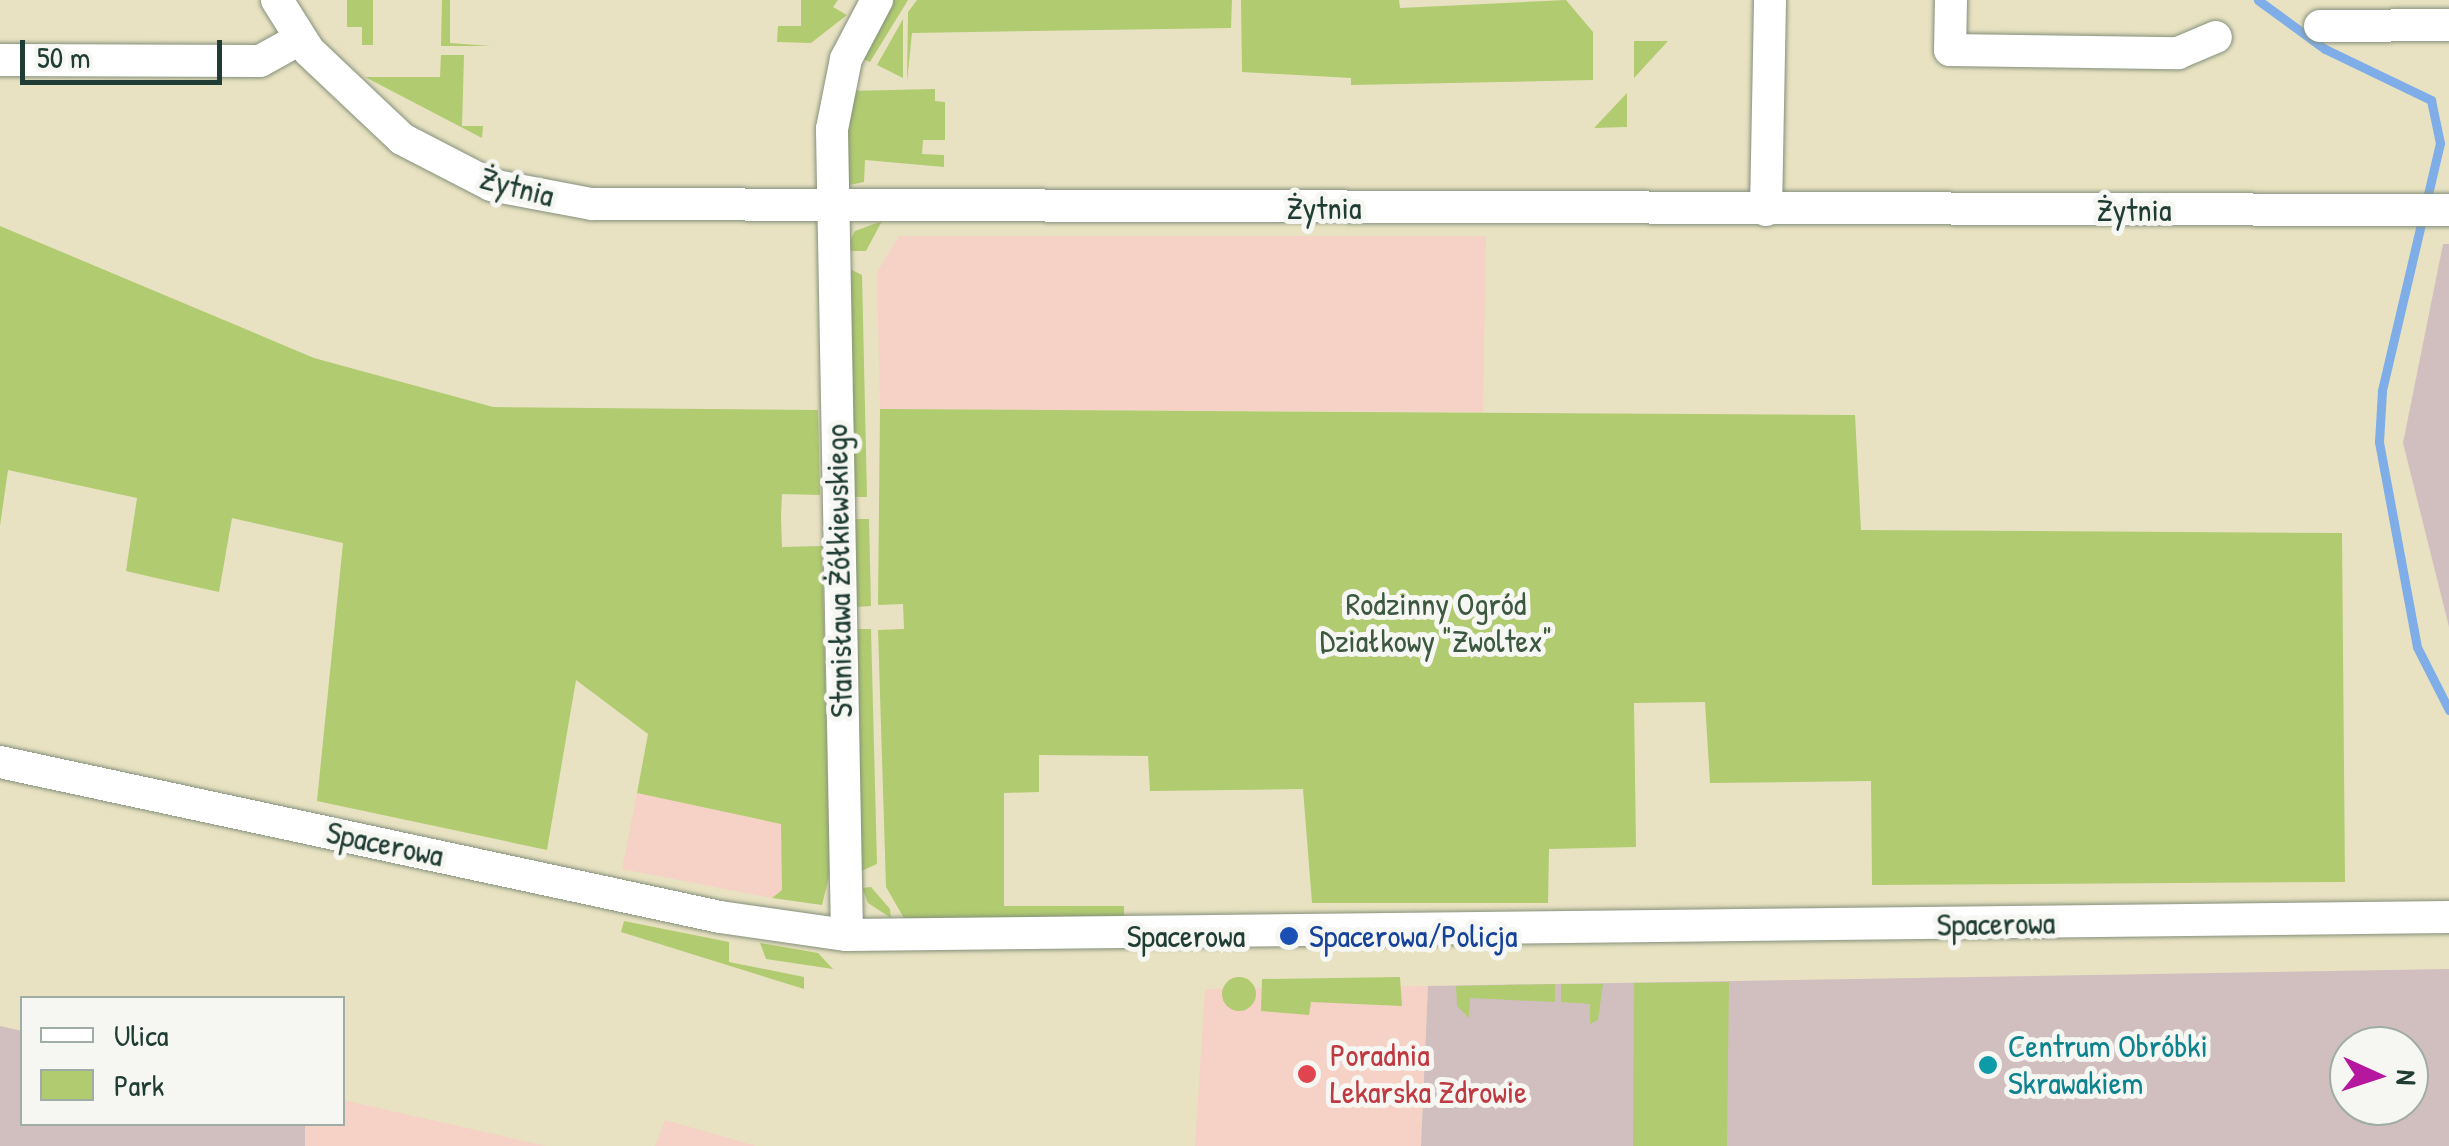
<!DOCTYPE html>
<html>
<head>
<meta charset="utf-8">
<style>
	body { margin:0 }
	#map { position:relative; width:2449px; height:1146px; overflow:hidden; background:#e8e2c2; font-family:"Patrick Hand",sans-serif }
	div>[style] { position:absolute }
	.built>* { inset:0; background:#f6d1c5 }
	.industrial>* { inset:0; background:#d1bfbf }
	.green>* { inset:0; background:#b1cb71 }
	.round { border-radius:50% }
	.stream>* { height:9px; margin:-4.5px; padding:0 4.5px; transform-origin:4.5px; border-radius:4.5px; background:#7fade8 }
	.roads { filter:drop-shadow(0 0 2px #84907b) drop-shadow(0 0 2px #84907b) }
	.street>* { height:32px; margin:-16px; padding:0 16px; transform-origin:16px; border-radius:16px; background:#fff }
	.dots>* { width:28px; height:28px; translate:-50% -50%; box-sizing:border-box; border:5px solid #f6f6f2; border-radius:50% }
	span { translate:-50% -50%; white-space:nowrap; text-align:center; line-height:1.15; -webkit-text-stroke:10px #f6f6f2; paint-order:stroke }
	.street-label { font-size:32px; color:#1f3d34 }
	.park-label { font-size:32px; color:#3c5940 }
	.transit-label { font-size:32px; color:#164399 }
	.left { translate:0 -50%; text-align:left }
	.culture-label { font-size:32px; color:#0d838f }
	.health-label { font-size:32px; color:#be3a42 }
	.legend { position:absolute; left:20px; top:996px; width:325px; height:130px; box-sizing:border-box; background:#f6f6f2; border:2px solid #a0aca6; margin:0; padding:12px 18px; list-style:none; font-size:30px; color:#1f3d34 }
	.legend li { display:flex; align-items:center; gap:20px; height:50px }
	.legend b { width:50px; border:2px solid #a0aca6 }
	.north { position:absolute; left:2329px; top:1026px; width:100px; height:100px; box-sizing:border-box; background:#f6f6f2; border:2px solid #a0aca6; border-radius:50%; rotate:93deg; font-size:28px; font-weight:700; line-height:40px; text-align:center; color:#1f3d34 }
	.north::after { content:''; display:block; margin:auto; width:35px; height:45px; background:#b5179e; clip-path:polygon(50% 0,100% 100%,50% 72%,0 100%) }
	.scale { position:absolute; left:20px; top:40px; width:202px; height:45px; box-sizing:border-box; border:5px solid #1f3d34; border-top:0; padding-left:12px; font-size:30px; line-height:35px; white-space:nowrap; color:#1f3d34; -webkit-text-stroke:8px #f6f6f2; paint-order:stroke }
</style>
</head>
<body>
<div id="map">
	<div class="built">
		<i style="clip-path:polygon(899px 236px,1486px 236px,1483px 412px,880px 409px,877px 272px)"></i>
		<i style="clip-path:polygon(637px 793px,782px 824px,782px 890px,772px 898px,622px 869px)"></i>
		<i style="clip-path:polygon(1428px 986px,1421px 1146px,1195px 1146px,1205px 989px)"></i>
		<i style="clip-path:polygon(343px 1100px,546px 1146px,305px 1146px,305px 1124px,342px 1124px)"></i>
		<i style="clip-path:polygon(665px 1120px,756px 1146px,655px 1146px)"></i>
	</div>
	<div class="industrial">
		<i style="clip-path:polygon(2443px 244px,2449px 244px,2449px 627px,2403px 443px)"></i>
		<i style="clip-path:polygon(evenodd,2449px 969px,2449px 1146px,1421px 1146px,1428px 986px,2449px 969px,2349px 1046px,2409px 1046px,2409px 1106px,2349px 1106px,2349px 1046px)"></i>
		<i style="clip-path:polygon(0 1026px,22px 1031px,22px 1124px,305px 1124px,305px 1146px,0 1146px)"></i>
	</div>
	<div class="green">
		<i style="clip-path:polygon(347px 0,373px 0,373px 45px,362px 45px,362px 27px,347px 27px)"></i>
		<i style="clip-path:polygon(442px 0,450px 0,450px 43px,491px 46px,441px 46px)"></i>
		<i style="clip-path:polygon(801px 0,838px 0,833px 7px,847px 15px,811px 43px,777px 42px,778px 26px,801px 26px)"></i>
		<i style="clip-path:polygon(886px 0,908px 0,870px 62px,857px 56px)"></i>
		<i style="clip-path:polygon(917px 0,1232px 0,1231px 28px,912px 33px,907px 82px,908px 12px)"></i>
		<i style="clip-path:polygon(1241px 0,1399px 0,1400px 8px,1566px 0,1593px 32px,1593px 80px,1351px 85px,1351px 78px,1242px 72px)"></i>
		<i style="clip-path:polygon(903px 19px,903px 78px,877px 65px)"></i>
		<i style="clip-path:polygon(1634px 41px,1668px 41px,1634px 78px)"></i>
		<i style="clip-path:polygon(441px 55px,464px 55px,462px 126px,483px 126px,482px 138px,365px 77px,440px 77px)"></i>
		<i style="clip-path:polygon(935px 89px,935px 101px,945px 102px,945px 140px,923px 140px,922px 154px,944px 155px,944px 167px,865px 160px,864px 182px,845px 186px,847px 91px)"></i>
		<i style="clip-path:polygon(1627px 93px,1627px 127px,1594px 128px)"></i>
		<i style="clip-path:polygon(882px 221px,866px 251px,845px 251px,855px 231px)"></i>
		<i style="clip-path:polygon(0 226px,314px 358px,493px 407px,818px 410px,820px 495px,782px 494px,781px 516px,782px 547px,822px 546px,830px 873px,822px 905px,772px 898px,782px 890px,781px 824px,637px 793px,648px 734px,576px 680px,547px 850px,317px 801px,343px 543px,232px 518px,219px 592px,156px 578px,126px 571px,137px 498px,8px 470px,0 526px)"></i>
		<i style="clip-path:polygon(846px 267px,862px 275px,867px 497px,852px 497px)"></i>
		<i style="clip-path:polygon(880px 409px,1855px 415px,1861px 530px,2342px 533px,2345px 882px,1872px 885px,1871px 781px,1710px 783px,1705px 702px,1634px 703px,1636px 847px,1549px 849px,1548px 903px,1312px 903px,1303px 789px,1150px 791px,1148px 756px,1039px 755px,1039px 792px,1004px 793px,1004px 906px,1124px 906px,1124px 918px,905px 920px,886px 887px,878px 630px,904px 629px,903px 604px,878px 605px)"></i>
		<i style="clip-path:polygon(855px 519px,869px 519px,871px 606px,856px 607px)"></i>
		<i style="clip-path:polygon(856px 629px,871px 629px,877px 864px,861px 871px)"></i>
		<i style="clip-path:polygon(871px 887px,890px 909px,891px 918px,868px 903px,862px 888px)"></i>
		<i style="clip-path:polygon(624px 921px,729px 942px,729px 962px,804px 977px,804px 989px,621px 932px)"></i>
		<i style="clip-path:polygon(760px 943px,818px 953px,833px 969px,766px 959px)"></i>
		<i style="clip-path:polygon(1400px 977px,1402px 1006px,1311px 1002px,1309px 1015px,1261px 1011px,1262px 979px)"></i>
		<i class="round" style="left:1222px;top:977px;width:34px;height:34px"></i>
		<i style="clip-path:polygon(1729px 982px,1727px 1146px,1633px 1146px,1634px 983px)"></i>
		<i style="clip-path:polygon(1555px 984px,1555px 1002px,1470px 998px,1469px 1018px,1457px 1006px,1456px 986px)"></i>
		<i style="clip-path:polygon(1561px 984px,1603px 984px,1598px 1020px,1590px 1024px,1590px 1004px,1561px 1002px)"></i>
	</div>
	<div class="stream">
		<i style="left:2258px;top:0;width:83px;rotate:36.2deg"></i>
		<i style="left:2325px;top:49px;width:118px;rotate:25.7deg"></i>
		<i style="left:2431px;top:100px;width:44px;rotate:78.2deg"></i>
		<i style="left:2440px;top:143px;width:255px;rotate:103.2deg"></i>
		<i style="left:2382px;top:391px;width:51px;rotate:93.4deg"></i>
		<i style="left:2379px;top:442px;width:208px;rotate:79.5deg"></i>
		<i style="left:2417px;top:647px;width:71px;rotate:63.1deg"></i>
	</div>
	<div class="roads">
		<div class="street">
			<i style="left:277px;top:0;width:60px;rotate:57.9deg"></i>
			<i style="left:309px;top:51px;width:128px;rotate:43.4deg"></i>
			<i style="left:402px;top:139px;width:100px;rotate:27.3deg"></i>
			<i style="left:491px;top:185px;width:103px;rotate:10.7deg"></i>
			<i style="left:592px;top:204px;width:1857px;rotate:0.19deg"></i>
			<i style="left:1951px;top:0;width:50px;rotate:91.1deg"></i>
			<i style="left:1950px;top:50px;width:228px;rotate:0.8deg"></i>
			<i style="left:2178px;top:53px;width:41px;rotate:-22.8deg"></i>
			<i style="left:2320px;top:26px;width:129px;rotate:-0.4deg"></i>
			<i style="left:0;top:60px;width:260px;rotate:0.2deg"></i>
			<i style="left:260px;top:61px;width:46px;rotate:-28.8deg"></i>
			<i style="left:1766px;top:210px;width:210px;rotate:-88.9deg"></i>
			<i style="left:0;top:762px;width:736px;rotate:12.15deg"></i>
			<i style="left:720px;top:917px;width:128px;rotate:8.1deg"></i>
			<i style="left:847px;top:935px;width:1602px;rotate:-0.64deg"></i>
			<i style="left:847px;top:935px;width:806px;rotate:-91.07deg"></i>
			<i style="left:832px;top:129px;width:71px;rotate:-78.7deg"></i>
			<i style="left:846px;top:59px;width:67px;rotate:-62.3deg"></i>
		</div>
	</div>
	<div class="dots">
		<i style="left:1289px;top:936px;background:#1a4fb4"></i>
		<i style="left:1988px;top:1065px;background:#0f9aa8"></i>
		<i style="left:1307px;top:1074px;background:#e0444e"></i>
	</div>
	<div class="street-label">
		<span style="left:517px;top:187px;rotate:15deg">Żytnia</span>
		<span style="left:1324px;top:208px">Żytnia</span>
		<span style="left:2134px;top:210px">Żytnia</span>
		<span style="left:839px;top:571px;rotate:-91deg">Stanisława Żółkiewskiego</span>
		<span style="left:385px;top:844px;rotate:12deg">Spacerowa</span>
		<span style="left:1996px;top:924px;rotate:-1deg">Spacerowa</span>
		<span style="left:1186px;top:936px">Spacerowa</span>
	</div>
	<div class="park-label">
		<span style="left:1436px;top:623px">Rodzinny Ogród<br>Działkowy "Zwoltex"</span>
	</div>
	<div class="transit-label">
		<span class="left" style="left:1309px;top:936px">Spacerowa/Policja</span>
	</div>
	<div class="culture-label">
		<span class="left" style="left:2008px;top:1065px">Centrum Obróbki<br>Skrawakiem</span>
	</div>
	<div class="health-label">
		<span class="left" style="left:1330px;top:1074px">Poradnia<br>Lekarska Zdrowie</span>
	</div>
	<ul class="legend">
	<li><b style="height:12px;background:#fff"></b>Ulica</li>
	<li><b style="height:28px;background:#b1cb71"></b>Park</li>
	</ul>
	<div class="north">N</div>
	<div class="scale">50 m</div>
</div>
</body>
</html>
